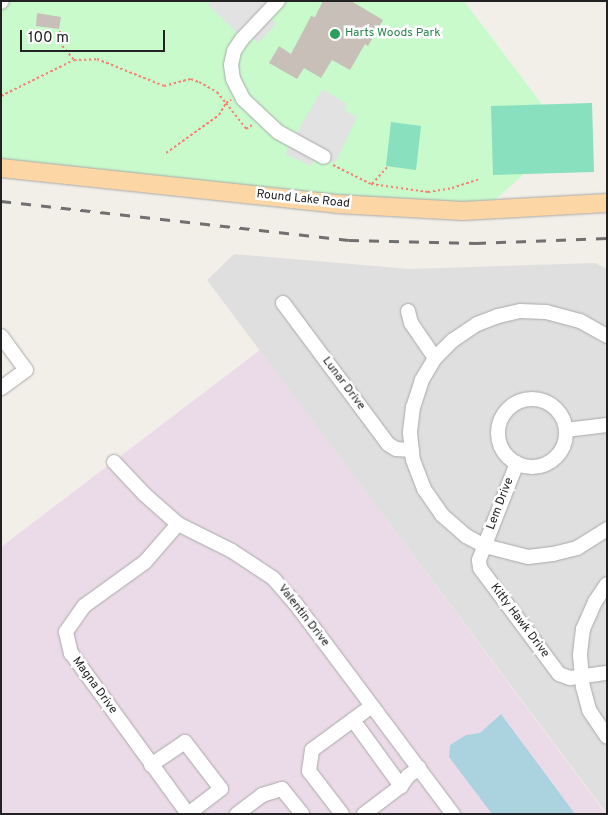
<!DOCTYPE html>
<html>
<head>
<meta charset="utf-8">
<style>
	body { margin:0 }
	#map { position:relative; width:608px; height:815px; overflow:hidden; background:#f2efe9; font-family:Overpass,sans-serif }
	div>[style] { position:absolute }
	.residential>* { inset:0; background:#e0dfdf }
	.industrial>* { inset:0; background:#ebdbe8 }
	.park>* { inset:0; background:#c8facc }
	.pitch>* { inset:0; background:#88e0be }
	.parking>* { inset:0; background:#e2e2e2 }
	.water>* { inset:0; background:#aad3df }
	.building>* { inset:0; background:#c7bfb8 }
	.path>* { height:2px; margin-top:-1px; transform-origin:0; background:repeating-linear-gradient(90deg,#fa8072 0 2.5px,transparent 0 5px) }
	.roads { filter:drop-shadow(0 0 1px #a9a9a9) drop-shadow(0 0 1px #a9a9a9) }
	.minor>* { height:14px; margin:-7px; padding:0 7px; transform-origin:7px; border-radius:7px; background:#fff }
	.minor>.ring { margin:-7px; padding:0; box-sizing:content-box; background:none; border:14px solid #fff; border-radius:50% }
	.major>* { height:18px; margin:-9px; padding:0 9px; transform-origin:9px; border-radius:9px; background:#fcd6a4 }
	.rail>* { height:3px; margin-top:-1.5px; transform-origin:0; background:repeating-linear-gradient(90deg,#707070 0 10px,transparent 0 20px) }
	.dots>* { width:14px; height:14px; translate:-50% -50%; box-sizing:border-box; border:2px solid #fff; border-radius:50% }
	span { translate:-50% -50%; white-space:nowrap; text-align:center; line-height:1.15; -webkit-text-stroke:5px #fff; paint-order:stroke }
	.leisure-label { font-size:12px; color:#27864d }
	.left { translate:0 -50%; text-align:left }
	.street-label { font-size:12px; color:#222 }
	.frame { position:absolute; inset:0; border:2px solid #222; pointer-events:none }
	.scale { position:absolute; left:20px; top:30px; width:145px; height:22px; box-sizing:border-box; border:2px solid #222; border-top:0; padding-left:6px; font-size:15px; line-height:18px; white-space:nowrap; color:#222; -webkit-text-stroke:4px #fff; paint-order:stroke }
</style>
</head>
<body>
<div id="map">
	<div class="residential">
		<i style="clip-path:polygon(234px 254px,410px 269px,595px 263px,607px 269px,607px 814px,207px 280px)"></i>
	</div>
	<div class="industrial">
		<i style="clip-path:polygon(260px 350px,606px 814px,1px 814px,1px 547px)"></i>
	</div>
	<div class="park">
		<i style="clip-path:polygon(1px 1px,464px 1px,566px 136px,483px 211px,1px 165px)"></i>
	</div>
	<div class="pitch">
		<i style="clip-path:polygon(592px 103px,594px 172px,493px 175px,491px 106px)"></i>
		<i style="clip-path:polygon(391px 122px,421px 126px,416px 170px,386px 166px)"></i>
	</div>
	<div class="parking">
		<i style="clip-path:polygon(212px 1px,285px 1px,270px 17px,276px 24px,258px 43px,252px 37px,247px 42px,208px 5px)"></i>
		<i style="clip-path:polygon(322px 89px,347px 104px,344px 110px,357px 117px,335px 163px,317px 155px,311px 166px,285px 154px)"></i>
	</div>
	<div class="water">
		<i style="clip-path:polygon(501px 714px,575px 814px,492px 814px,449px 757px,450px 745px,466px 735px,480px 733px)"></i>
	</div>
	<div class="building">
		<i style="clip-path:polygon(323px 1px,351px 1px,383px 20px,368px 46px,365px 44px,350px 70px,332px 60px,321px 78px,304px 68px,297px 79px,269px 63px,279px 46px,291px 54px,311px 16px,315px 17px)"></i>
		<i style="clip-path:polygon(37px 13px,61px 17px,59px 29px,36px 26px)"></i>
	</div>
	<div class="path">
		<i style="left:60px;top:31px;width:11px;rotate:95deg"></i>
		<i style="left:59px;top:42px;width:23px;rotate:50deg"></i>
		<i style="left:1px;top:96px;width:81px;rotate:-26.3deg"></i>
		<i style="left:74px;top:60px;width:23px;rotate:-2deg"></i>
		<i style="left:97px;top:59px;width:72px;rotate:21.9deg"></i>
		<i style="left:164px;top:86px;width:28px;rotate:-15deg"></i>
		<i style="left:191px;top:79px;width:9px;rotate:21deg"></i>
		<i style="left:199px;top:82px;width:21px;rotate:29deg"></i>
		<i style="left:217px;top:92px;width:14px;rotate:51deg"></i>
		<i style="left:226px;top:103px;width:6px;rotate:-31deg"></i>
		<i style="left:166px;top:153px;width:65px;rotate:-35.6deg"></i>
		<i style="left:219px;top:115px;width:14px;rotate:-60deg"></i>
		<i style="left:226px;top:103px;width:33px;rotate:52deg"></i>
		<i style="left:246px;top:129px;width:7px;rotate:-34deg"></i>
		<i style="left:333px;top:165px;width:42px;rotate:26.6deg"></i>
		<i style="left:371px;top:184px;width:58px;rotate:8deg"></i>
		<i style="left:428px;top:192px;width:24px;rotate:-9deg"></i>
		<i style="left:452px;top:188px;width:28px;rotate:-18deg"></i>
		<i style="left:372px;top:184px;width:24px;rotate:-48deg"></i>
	</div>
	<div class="roads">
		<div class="minor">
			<i style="left:278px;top:1px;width:52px;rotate:133.5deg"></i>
			<i style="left:242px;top:39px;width:14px;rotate:124deg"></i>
			<i style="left:234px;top:51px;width:14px;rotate:102deg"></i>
			<i style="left:231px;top:65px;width:14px;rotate:82deg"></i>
			<i style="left:233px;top:79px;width:22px;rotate:63deg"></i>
			<i style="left:243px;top:99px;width:48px;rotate:43.3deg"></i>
			<i style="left:278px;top:132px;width:52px;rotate:28.5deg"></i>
			<i style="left:1px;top:2px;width:1px;rotate:-45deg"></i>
			<i style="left:283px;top:303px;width:176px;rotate:53.3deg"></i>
			<i style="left:388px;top:444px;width:9px;rotate:32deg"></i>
			<i style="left:396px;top:449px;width:16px;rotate:4deg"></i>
			<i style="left:408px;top:311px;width:12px;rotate:76deg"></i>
			<i style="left:411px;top:323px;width:42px;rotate:55.6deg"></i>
			<i style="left:1px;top:336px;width:42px;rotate:53.7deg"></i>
			<i style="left:26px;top:370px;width:31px;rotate:144deg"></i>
			<i style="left:607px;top:336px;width:31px;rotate:-151deg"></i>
			<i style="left:580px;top:321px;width:35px;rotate:-165deg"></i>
			<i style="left:546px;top:312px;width:26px;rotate:-178deg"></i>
			<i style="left:520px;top:311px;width:23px;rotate:167deg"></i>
			<i style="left:498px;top:316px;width:22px;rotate:159deg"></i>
			<i style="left:477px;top:324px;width:29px;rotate:146deg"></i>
			<i style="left:453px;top:340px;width:25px;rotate:135deg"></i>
			<i style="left:435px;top:358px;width:26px;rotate:121deg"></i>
			<i style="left:422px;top:380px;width:28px;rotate:108deg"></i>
			<i style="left:413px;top:407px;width:26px;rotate:97deg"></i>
			<i style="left:410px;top:433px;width:27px;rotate:84deg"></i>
			<i style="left:413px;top:460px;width:31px;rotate:69deg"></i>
			<i style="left:424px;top:489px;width:32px;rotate:55deg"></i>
			<i style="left:442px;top:515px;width:32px;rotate:41deg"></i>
			<i style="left:466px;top:536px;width:21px;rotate:28deg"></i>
			<i style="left:485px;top:546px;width:44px;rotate:14.3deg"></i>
			<i style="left:528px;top:557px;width:25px;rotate:-7deg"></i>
			<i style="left:553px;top:554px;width:25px;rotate:-14deg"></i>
			<i style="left:577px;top:548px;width:36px;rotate:-32deg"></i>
			<i class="ring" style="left:498px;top:399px;width:54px;height:54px"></i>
			<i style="left:566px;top:430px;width:41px;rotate:-7deg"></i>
			<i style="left:114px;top:462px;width:44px;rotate:46.8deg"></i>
			<i style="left:144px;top:494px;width:45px;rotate:41.4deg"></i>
			<i style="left:178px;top:524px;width:60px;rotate:26.6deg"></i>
			<i style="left:232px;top:551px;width:49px;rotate:33.4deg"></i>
			<i style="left:273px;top:578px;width:33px;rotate:49deg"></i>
			<i style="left:295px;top:603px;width:264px;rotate:53.2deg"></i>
			<i style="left:517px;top:463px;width:104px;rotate:111.4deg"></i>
			<i style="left:479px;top:560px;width:8px;rotate:83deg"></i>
			<i style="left:480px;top:568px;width:132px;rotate:53.3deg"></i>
			<i style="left:559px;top:674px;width:12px;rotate:20deg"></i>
			<i style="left:570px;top:678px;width:37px;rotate:-8deg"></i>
			<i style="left:178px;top:524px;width:50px;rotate:131deg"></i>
			<i style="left:145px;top:562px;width:75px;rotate:144.2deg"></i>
			<i style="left:84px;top:606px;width:32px;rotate:125deg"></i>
			<i style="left:66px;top:632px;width:22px;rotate:77deg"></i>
			<i style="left:71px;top:653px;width:199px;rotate:54deg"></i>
			<i style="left:607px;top:584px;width:22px;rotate:124deg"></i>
			<i style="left:595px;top:602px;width:30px;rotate:114deg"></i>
			<i style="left:583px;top:629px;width:26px;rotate:97deg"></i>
			<i style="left:580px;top:655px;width:32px;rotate:85deg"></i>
			<i style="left:583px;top:687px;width:24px;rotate:75deg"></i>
			<i style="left:589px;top:710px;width:32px;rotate:56deg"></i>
			<i style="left:353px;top:720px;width:82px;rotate:54deg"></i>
			<i style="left:151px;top:765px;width:41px;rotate:-34.1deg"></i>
			<i style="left:185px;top:742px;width:59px;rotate:52.5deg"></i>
			<i style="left:221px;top:789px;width:41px;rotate:142.9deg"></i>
			<i style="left:237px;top:814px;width:31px;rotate:-37deg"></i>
			<i style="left:262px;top:795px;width:21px;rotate:-17deg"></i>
			<i style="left:282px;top:789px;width:32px;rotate:51deg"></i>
			<i style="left:342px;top:814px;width:54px;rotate:-127.5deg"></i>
			<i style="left:309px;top:771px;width:21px;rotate:-82deg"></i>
			<i style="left:312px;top:750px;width:74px;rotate:-36.3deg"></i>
			<i style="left:364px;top:814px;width:46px;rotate:-37.1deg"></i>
			<i style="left:401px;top:786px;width:12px;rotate:-55deg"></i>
			<i style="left:408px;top:776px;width:14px;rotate:-36deg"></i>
		</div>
		<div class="major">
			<i style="left:1px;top:168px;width:338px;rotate:6.1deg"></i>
			<i style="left:337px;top:204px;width:126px;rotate:3.2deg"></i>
			<i style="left:463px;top:211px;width:144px;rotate:-3.2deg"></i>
		</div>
	</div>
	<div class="rail">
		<i style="left:1px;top:201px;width:350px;rotate:6.4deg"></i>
		<i style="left:349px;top:240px;width:127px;rotate:1.4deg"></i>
		<i style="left:476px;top:243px;width:131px;rotate:-2.2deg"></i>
	</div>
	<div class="dots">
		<i style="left:335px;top:34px;background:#2e9e5b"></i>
	</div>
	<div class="leisure-label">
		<span class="left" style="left:345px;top:34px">Harts Woods Park</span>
	</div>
	<div class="street-label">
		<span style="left:303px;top:200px;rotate:6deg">Round Lake Road</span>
		<span style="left:343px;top:384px;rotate:53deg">Lunar Drive</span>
		<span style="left:501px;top:504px;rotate:-69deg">Lem Drive</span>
		<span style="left:303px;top:616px;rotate:52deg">Valentin Drive</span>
		<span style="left:519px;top:621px;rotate:53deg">Kitty Hawk Drive</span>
		<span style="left:94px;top:686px;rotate:54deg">Magna Drive</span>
	</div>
	<div class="frame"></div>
	<div class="scale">100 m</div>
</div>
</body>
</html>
